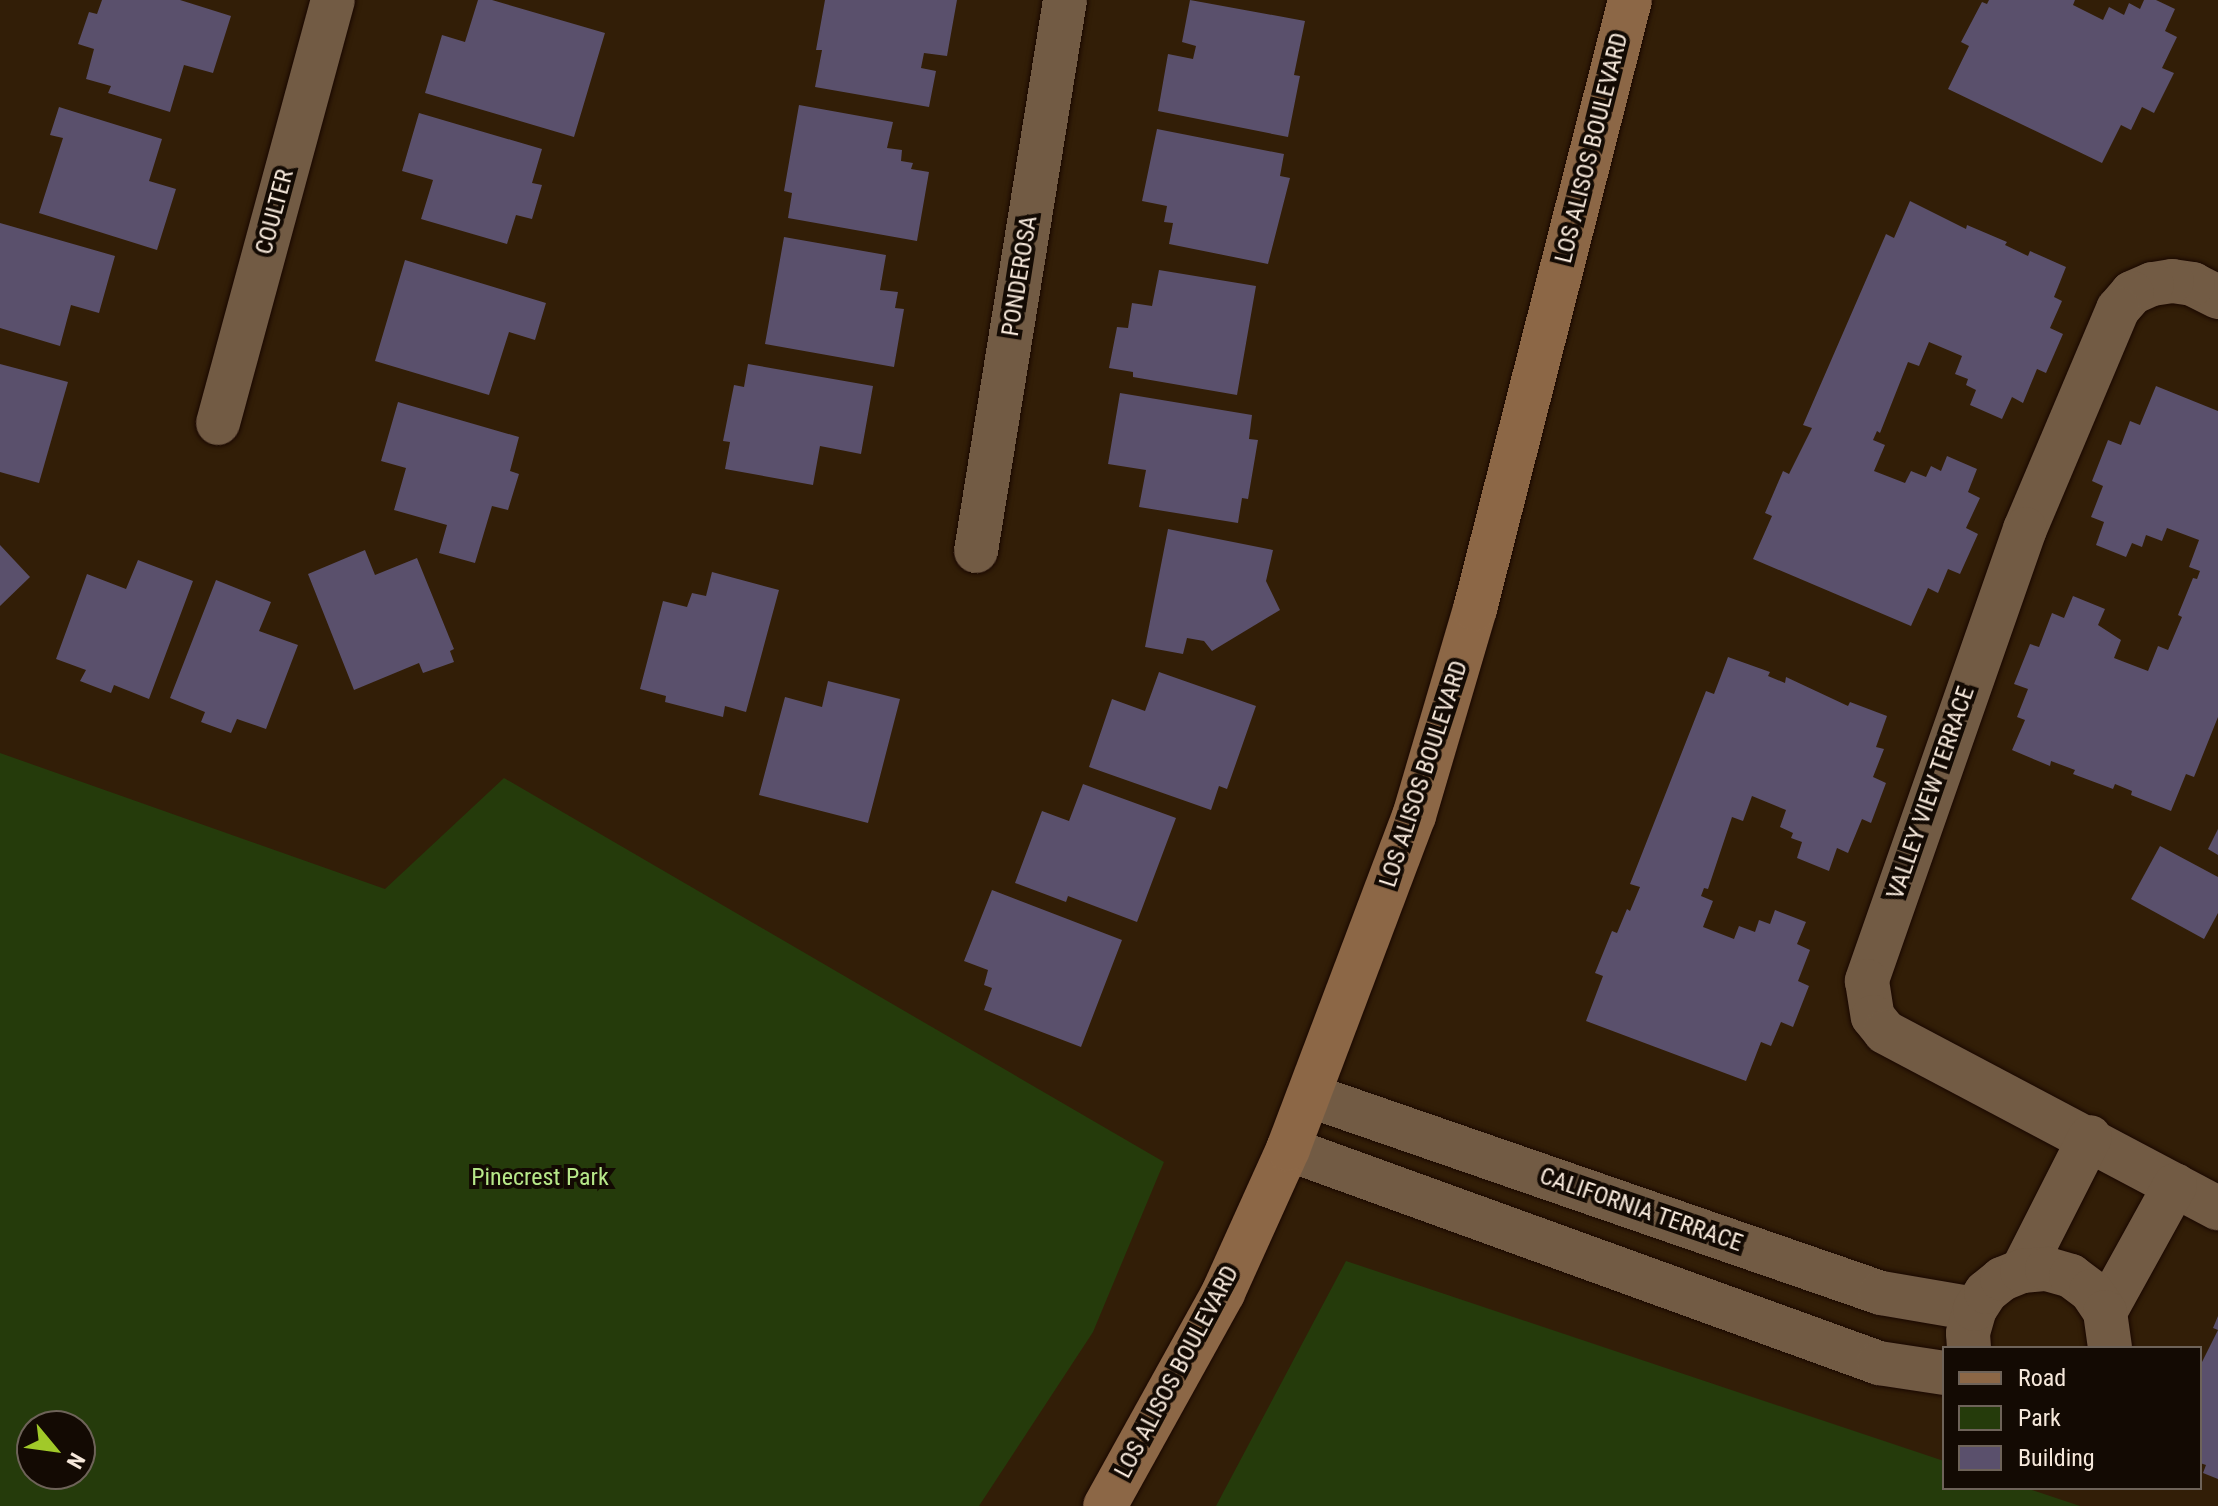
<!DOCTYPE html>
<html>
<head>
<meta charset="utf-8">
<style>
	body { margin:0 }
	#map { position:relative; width:2218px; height:1506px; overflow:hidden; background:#321e07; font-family:"Roboto Condensed",sans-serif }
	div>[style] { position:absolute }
	.green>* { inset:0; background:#253b0b }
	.building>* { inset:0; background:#5a506c }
	.roads { filter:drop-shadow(0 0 2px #190700) drop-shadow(0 0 2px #190700) }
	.minor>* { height:44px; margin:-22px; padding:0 22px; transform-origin:22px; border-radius:22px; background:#725b44 }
	.secondary>* { height:44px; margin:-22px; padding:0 22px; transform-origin:22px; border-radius:22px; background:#8c6746 }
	span { translate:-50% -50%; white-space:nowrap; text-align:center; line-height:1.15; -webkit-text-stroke:8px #130a03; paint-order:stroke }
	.street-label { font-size:24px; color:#f6e8db }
	.park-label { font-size:24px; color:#b7e789 }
	.legend { position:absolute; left:1942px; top:1346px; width:260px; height:144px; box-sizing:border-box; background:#130a03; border:2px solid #6e6359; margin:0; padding:10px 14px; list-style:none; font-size:24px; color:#f6e8db }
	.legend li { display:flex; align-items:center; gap:16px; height:40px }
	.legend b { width:40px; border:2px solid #6e6359 }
	.north { position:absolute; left:16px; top:1410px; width:80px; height:80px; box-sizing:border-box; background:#130a03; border:2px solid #6e6359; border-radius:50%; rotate:119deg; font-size:22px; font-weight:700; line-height:32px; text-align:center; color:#f6e8db }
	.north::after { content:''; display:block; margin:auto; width:28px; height:36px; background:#a1c929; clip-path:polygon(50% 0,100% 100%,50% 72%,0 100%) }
</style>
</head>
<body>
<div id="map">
	<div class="green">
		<i style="clip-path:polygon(evenodd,0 753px,385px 889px,504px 778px,1164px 1162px,1093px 1332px,979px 1506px,0 1506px,0 753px,32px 1426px,80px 1426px,80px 1474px,32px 1474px,32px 1426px)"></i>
		<i style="clip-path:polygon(1346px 1261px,1944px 1461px,1944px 1488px,2026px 1488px,2080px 1506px,1216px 1506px)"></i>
	</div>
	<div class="building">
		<i style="clip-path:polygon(102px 0,180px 0,231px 16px,213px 73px,184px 65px,170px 112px,108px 93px,111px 86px,86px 79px,94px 49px,78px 44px,89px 12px,97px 14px)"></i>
		<i style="clip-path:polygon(478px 0,492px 0,605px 33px,574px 137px,425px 93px,442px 35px,465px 42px)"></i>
		<i style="clip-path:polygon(825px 0,957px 0,947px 56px,924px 53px,921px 68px,936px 71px,929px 107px,815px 87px,822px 50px,816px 50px)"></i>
		<i style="clip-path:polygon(1190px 0,1305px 21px,1294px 75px,1300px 76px,1288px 137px,1158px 111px,1168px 54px,1193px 59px,1196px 46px,1182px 42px)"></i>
		<i style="clip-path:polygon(1989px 0,2075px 0,2073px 5px,2103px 20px,2109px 7px,2124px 15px,2129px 3px,2140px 9px,2144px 0,2156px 0,2175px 9px,2165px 31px,2177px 37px,2162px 68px,2174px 73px,2154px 113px,2142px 107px,2131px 130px,2121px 125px,2102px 163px,1948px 89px,1969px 46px,1961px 42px,1982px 2px,1987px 4px)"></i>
		<i style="clip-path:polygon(799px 105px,893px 122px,887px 148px,902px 150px,901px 161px,913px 163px,911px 169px,929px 172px,917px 241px,788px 218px,792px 193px,784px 191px)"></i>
		<i style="clip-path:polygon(59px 107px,162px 139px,149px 181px,176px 189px,157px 250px,39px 213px,63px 138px,50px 135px)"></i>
		<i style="clip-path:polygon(419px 113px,542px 149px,532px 183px,542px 185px,532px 219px,516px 215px,507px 244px,421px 219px,433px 180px,402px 171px)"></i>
		<i style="clip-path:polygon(1157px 129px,1284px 154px,1280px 176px,1290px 178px,1268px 264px,1169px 244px,1173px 223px,1164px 222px,1167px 206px,1142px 201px)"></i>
		<i style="clip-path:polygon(1910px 201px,1966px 229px,1967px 225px,2007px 242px,2005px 245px,2028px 256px,2030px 251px,2066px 267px,2054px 297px,2062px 301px,2050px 328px,2063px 334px,2046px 373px,2037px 369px,2023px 403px,2012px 397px,2002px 419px,1970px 405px,1976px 390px,1966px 385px,1968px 379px,1955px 374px,1962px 356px,1929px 342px,1919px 366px,1908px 362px,1880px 433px,1877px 431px,1873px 440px,1885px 445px,1874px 471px,1905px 483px,1911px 471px,1926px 477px,1931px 466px,1941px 471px,1947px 456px,1977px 469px,1968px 492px,1980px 498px,1966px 528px,1978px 534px,1960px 574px,1948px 569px,1938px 593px,1928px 588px,1911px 626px,1753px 559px,1772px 516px,1765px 513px,1783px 471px,1789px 474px,1812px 428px,1803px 425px,1886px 234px,1894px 238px)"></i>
		<i style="clip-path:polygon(0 223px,115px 256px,99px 313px,71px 305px,60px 346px,0 328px)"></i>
		<i style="clip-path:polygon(784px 237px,886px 255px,880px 290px,898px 292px,895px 308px,904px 309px,894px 367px,765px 344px)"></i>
		<i style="clip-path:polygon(405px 260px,546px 303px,535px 340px,509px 332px,489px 395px,375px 361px)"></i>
		<i style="clip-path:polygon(1159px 270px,1256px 286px,1237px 395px,1133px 377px,1133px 372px,1109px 368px,1117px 327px,1128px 328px,1132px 303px,1152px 306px)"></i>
		<i style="clip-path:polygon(0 364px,68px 382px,39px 483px,0 472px)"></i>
		<i style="clip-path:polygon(748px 364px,873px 386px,861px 454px,820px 446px,813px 485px,725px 469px,730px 442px,723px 441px,734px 385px,744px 387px)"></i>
		<i style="clip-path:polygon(2156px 386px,2218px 411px,2218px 717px,2194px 777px,2186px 774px,2171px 811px,2131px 795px,2132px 791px,2115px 784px,2113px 789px,2073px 774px,2075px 770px,2051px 761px,2050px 766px,2012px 750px,2025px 720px,2017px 717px,2028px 689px,2014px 684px,2030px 644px,2039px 647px,2052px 613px,2064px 618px,2073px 596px,2105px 609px,2098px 625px,2121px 640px,2114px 658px,2148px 671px,2158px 646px,2168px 650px,2182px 617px,2178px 615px,2193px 578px,2197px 579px,2200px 571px,2189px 567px,2199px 540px,2167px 528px,2162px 541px,2146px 535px,2142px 547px,2132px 543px,2126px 557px,2096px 545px,2104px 522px,2091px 517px,2103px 486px,2092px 481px,2108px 440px,2121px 445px,2130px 421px,2140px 425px)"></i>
		<i style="clip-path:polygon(1120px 393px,1252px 415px,1249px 439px,1258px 440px,1248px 499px,1242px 498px,1238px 523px,1139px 507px,1146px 470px,1108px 464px)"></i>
		<i style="clip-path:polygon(398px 402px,519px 437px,510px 471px,519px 474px,508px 510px,492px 506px,475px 563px,439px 553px,447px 525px,394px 510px,406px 468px,381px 461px)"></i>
		<i style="clip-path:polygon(1168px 529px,1273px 550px,1266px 581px,1280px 610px,1212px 651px,1204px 641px,1187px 638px,1183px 654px,1145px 647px)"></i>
		<i style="clip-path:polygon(0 545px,30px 577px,0 606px)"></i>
		<i style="clip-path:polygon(365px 550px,375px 575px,417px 558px,454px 649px,450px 651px,454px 662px,423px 673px,419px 663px,354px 690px,308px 574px)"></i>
		<i style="clip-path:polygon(138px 560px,193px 581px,149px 699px,114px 685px,111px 693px,80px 681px,86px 670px,56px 659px,87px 574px,126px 589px)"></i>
		<i style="clip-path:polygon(712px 572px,779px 590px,746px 712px,725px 706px,723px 717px,665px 702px,666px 696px,640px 689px,663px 601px,687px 607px,692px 593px,706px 596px)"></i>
		<i style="clip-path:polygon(216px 580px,271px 602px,259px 631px,298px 645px,266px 729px,237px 719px,231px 733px,201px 722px,205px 712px,170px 698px)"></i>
		<i style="clip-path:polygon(1728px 657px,1770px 672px,1768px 676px,1785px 683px,1786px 677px,1848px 706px,1850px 702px,1887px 716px,1876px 747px,1884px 749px,1873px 777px,1886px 783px,1871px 823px,1862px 819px,1848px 853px,1837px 848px,1829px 871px,1797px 858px,1802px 842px,1791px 838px,1793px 833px,1780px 827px,1786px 810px,1752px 796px,1743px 821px,1732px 817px,1708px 889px,1704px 888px,1701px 896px,1713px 901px,1703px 927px,1734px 939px,1739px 926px,1755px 932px,1759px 920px,1770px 924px,1775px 910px,1806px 922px,1797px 944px,1810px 950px,1798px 981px,1809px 986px,1793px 1027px,1781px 1022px,1771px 1046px,1761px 1042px,1746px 1081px,1586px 1021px,1603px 976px,1595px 973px,1612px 931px,1617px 933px,1627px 909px,1630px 911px,1640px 887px,1630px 884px,1706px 691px,1714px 694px)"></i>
		<i style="clip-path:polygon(1159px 672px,1256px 706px,1227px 789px,1219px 786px,1211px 810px,1089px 767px,1112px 699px,1145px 711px)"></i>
		<i style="clip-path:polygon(828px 681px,900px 699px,868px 823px,759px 795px,785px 697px,822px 707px)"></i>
		<i style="clip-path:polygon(1083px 784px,1176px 818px,1137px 922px,1068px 896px,1066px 902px,1015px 883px,1042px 811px,1069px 821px)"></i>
		<i style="clip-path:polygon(2218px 829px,2218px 855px,2208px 849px)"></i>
		<i style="clip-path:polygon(2160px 846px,2218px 877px,2218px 913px,2204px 939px,2131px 899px)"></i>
		<i style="clip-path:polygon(992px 890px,1122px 940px,1081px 1047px,984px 1010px,992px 988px,984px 985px,988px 970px,964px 961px)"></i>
		<i style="clip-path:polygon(2218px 1316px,2218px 1479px,2203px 1473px,2206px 1465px,2200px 1463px,2200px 1366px,2218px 1330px,2213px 1328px)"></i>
	</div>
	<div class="roads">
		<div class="minor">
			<i style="left:2218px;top:297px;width:28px;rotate:-153deg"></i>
			<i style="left:2193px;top:284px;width:21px;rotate:-172deg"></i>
			<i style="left:2172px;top:281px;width:20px;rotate:171deg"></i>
			<i style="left:2152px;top:284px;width:22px;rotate:156deg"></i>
			<i style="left:2132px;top:293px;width:21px;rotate:131deg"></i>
			<i style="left:2118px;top:309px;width:239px;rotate:112.9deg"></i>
			<i style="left:2025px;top:529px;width:479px;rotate:109.3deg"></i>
			<i style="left:1867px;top:981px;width:36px;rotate:81deg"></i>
			<i style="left:1873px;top:1017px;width:19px;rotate:51deg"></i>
			<i style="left:1885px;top:1032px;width:377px;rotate:27.9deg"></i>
			<i style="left:218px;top:423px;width:438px;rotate:-74.8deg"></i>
			<i style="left:976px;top:551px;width:558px;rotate:-80.82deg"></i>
			<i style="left:1311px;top:1096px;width:603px;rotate:19.07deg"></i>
			<i style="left:1881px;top:1293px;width:95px;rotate:9.7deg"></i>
			<i style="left:1288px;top:1149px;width:629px;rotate:19.91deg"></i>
			<i style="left:1879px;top:1363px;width:66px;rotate:8.7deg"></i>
			<i style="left:2022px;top:1271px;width:150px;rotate:-63.1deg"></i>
			<i style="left:2105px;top:1312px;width:145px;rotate:-61.1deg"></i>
			<i style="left:1969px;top:1348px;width:15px;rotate:-94deg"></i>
			<i style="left:1968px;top:1333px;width:25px;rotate:-74deg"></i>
			<i style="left:1975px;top:1309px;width:20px;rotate:-57deg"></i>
			<i style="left:1986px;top:1292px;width:21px;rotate:-39deg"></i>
			<i style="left:2002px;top:1279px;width:22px;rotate:-22deg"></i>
			<i style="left:2022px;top:1271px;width:25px;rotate:-5deg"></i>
			<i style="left:2047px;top:1269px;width:25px;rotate:16deg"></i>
			<i style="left:2071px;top:1276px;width:25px;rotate:37deg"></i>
			<i style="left:2091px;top:1291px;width:25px;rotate:56deg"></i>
			<i style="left:2105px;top:1312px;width:36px;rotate:82deg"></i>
		</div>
		<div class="secondary">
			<i style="left:1105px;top:1506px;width:244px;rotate:-61deg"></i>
			<i style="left:1223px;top:1293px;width:158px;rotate:-65.7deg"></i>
			<i style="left:1288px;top:1149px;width:356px;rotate:-69.3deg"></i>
			<i style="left:1414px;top:816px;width:216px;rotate:-73.6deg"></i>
			<i style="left:1475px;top:609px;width:628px;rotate:-75.72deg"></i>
		</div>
	</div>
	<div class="street-label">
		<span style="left:1592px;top:148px;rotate:-76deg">LOS ALISOS BOULEVARD</span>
		<span style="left:275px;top:212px;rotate:-75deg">COULTER</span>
		<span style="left:1020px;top:276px;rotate:-81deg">PONDEROSA</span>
		<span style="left:1424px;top:774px;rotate:-72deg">LOS ALISOS BOULEVARD</span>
		<span style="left:1931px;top:793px;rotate:-71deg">VALLEY VIEW TERRACE</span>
		<span style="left:1641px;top:1210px;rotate:19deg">CALIFORNIA TERRACE</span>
		<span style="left:1177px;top:1372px;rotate:-62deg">LOS ALISOS BOULEVARD</span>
	</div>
	<div class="park-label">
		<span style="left:540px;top:1178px">Pinecrest Park</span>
	</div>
	<ul class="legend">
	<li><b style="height:10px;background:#8c6746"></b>Road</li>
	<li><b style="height:22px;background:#253b0b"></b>Park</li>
	<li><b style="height:22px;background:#5a506c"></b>Building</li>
	</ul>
	<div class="north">N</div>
</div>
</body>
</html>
